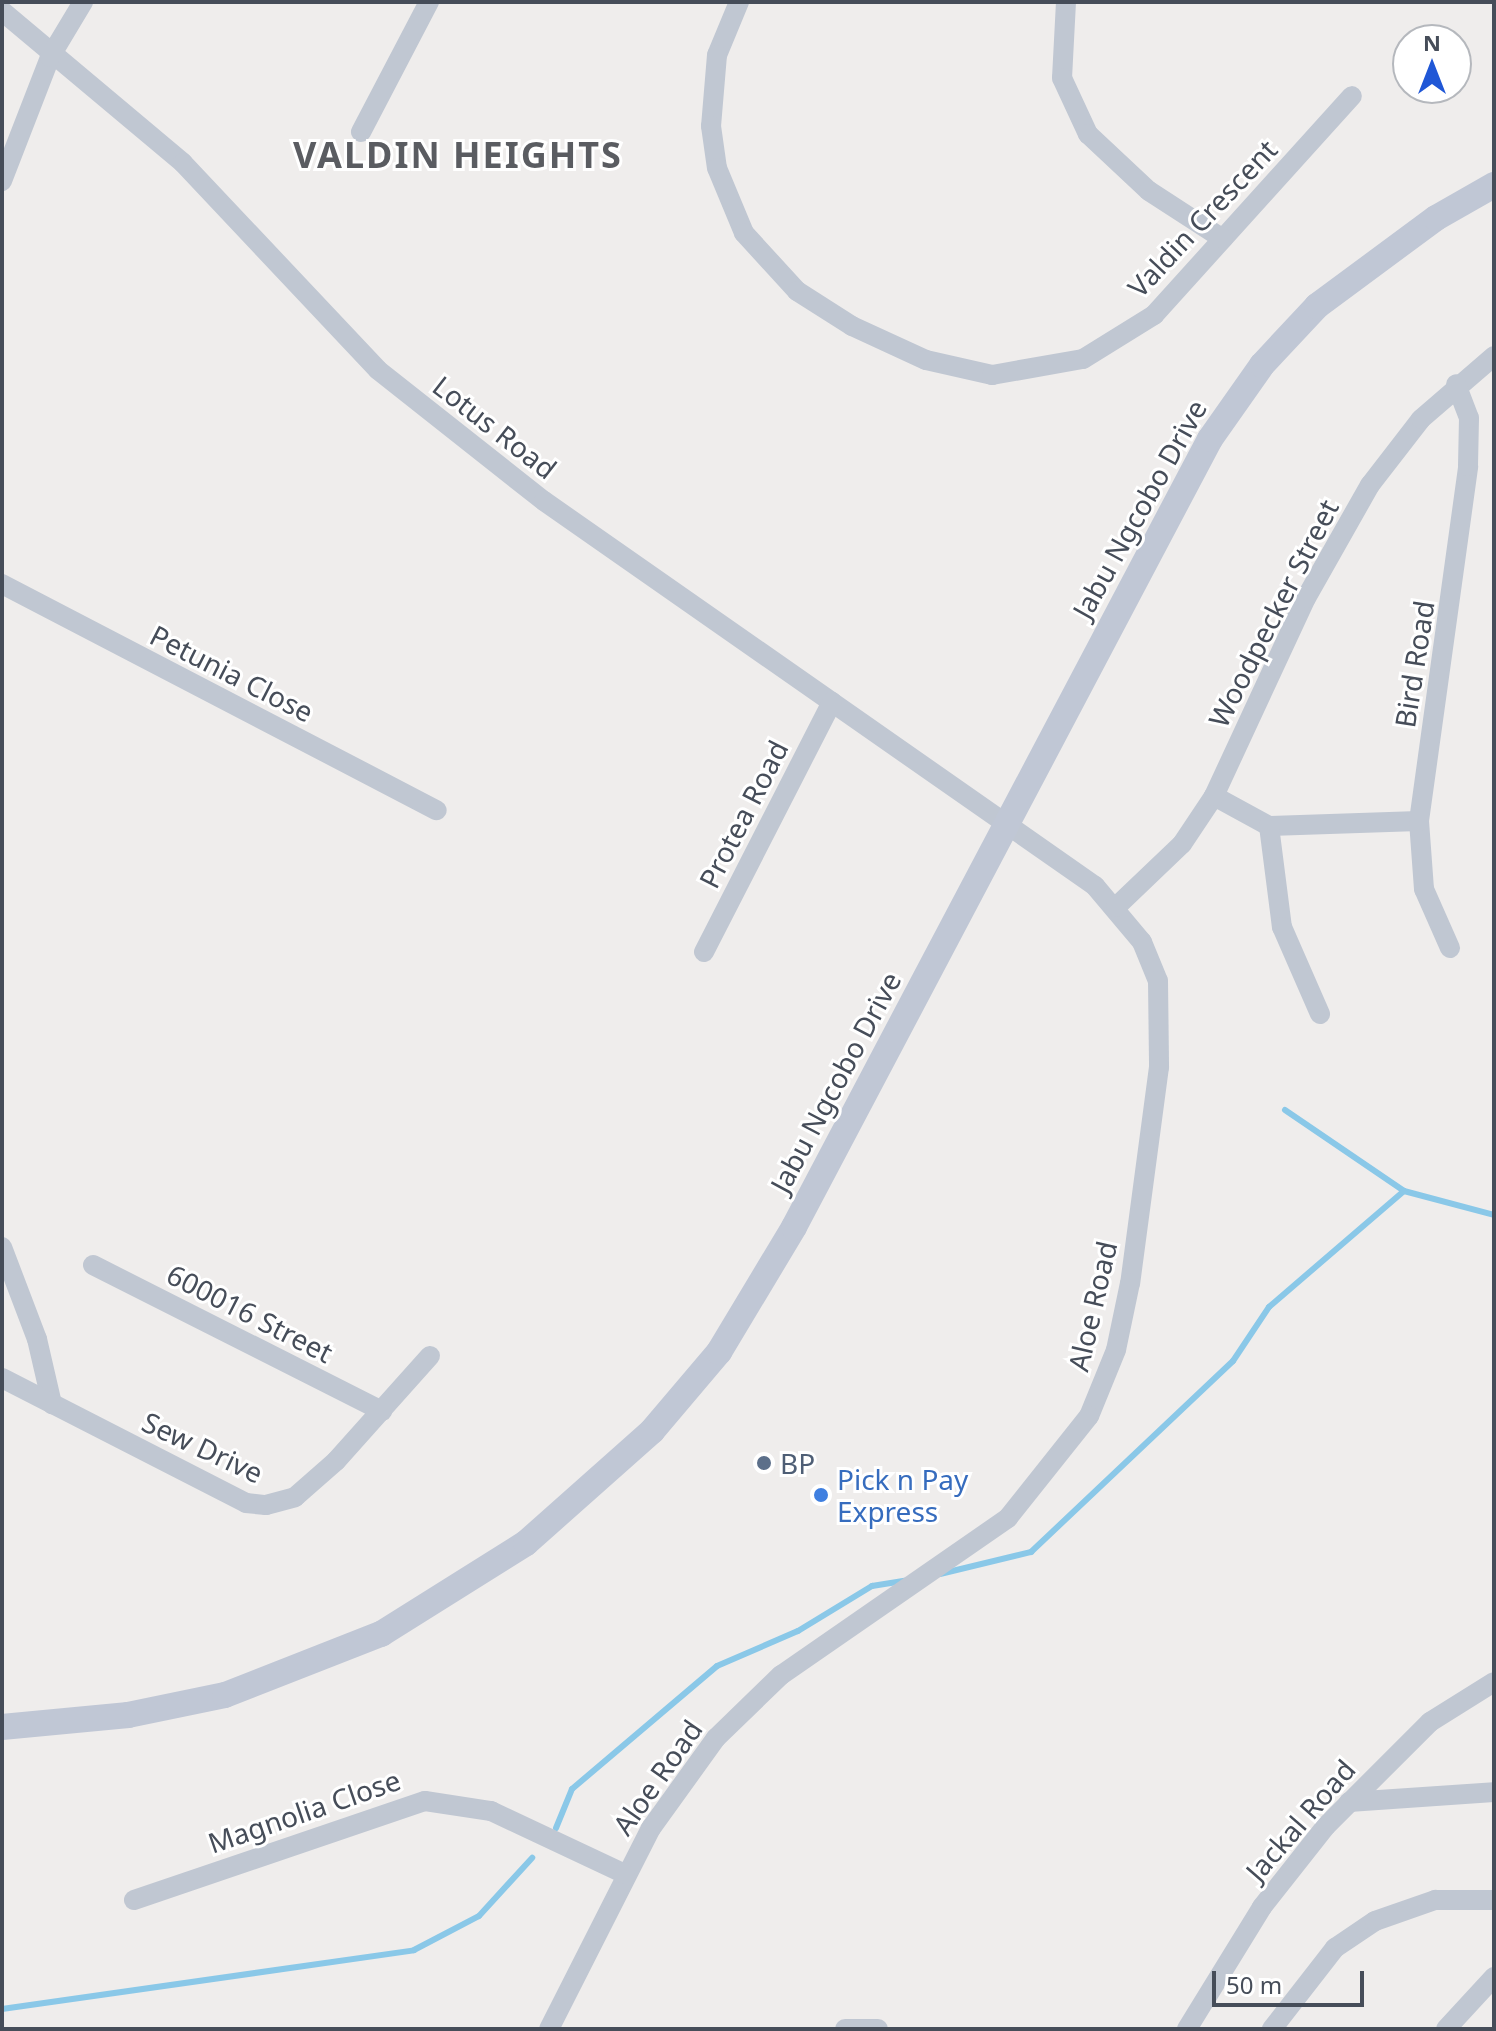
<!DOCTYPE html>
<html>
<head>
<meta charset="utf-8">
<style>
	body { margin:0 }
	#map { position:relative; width:1496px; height:2031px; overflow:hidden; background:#efedec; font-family:"Noto Sans",sans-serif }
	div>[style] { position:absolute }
	.stream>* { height:6px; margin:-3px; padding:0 3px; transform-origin:3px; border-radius:3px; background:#8ac8e8 }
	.street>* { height:20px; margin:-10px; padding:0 10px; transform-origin:10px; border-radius:10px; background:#c0c7d2 }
	.secondary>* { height:26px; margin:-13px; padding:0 13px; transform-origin:13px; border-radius:13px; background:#c0c7d5 }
	.dots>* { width:22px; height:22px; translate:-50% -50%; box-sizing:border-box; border:4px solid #fff; border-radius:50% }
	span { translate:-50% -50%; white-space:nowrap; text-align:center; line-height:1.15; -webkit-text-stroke:6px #fff; paint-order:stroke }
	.street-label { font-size:28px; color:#464d59 }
	.service-label { font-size:28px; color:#4e5e75 }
	.left { translate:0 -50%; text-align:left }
	.shop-label { font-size:28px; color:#366cbe }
	.district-label { font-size:36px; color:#5a5c61; font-weight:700; letter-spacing:2px }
	.frame { position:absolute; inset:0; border:4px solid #464d59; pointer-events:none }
	.north { position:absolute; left:1392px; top:24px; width:80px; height:80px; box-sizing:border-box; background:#fff; border:2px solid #b5b8bd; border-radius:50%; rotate:0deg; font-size:22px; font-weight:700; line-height:32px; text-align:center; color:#464d59 }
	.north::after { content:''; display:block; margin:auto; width:28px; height:36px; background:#2057d6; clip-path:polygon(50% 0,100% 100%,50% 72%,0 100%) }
	.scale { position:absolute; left:1212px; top:1971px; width:152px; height:36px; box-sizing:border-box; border:4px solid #464d59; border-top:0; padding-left:10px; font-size:24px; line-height:28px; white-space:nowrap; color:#464d59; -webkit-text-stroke:6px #fff; paint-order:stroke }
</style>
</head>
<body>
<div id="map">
	<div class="stream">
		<i style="left:1285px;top:1110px;width:144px;rotate:34.2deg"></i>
		<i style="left:1404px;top:1191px;width:93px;rotate:14.9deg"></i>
		<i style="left:940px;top:1574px;width:94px;rotate:-13.6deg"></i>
		<i style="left:1031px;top:1552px;width:278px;rotate:-43.4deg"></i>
		<i style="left:1233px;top:1361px;width:65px;rotate:-56.3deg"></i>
		<i style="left:1269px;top:1307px;width:178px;rotate:-40.7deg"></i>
		<i style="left:556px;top:1828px;width:42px;rotate:-67.7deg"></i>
		<i style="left:572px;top:1789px;width:190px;rotate:-40.3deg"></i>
		<i style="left:717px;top:1666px;width:88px;rotate:-23.4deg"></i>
		<i style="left:798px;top:1631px;width:87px;rotate:-31.3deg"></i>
		<i style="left:872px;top:1586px;width:33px;rotate:-9deg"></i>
		<i style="left:2px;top:2009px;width:416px;rotate:-8.1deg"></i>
		<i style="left:414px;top:1950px;width:73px;rotate:-27.6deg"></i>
		<i style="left:479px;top:1916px;width:79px;rotate:-47.6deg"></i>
	</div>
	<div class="street">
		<i style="left:739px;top:2px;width:57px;rotate:112.5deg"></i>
		<i style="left:717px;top:55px;width:71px;rotate:94.8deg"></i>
		<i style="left:711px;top:126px;width:42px;rotate:81.9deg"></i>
		<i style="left:717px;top:168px;width:70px;rotate:67.4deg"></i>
		<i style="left:744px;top:233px;width:79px;rotate:47.6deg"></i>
		<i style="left:797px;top:291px;width:65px;rotate:32.5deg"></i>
		<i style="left:852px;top:326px;width:81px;rotate:24.7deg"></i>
		<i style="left:926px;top:360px;width:68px;rotate:12.8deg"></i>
		<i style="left:992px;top:375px;width:92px;rotate:-10deg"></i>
		<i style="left:1083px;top:359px;width:84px;rotate:-31.8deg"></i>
		<i style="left:1154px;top:315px;width:295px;rotate:-47.9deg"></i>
		<i style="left:1066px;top:2px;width:76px;rotate:93deg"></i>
		<i style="left:1062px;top:78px;width:62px;rotate:65.1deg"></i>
		<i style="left:1088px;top:134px;width:83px;rotate:43.1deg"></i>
		<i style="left:1149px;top:191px;width:88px;rotate:33deg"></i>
		<i style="left:2px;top:11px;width:236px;rotate:40deg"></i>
		<i style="left:183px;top:163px;width:284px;rotate:46.7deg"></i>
		<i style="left:378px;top:370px;width:211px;rotate:38.3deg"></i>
		<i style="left:544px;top:501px;width:672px;rotate:34.94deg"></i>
		<i style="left:1095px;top:886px;width:73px;rotate:50deg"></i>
		<i style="left:1142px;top:942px;width:42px;rotate:67.7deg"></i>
		<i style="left:1158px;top:981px;width:86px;rotate:89.3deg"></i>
		<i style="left:1159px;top:1067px;width:218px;rotate:97.6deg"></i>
		<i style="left:1130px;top:1283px;width:68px;rotate:101.8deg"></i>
		<i style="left:1116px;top:1350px;width:71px;rotate:112.2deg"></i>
		<i style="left:1089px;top:1416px;width:130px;rotate:128.5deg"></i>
		<i style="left:1008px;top:1518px;width:276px;rotate:145.3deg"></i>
		<i style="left:781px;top:1675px;width:91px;rotate:135.9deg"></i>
		<i style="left:716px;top:1738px;width:111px;rotate:125.8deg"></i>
		<i style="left:651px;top:1828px;width:225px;rotate:116.9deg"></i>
		<i style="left:361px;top:132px;width:147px;rotate:-62.4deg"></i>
		<i style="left:2px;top:181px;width:133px;rotate:-68.8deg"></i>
		<i style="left:50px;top:57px;width:64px;rotate:-59deg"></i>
		<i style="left:2px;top:584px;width:490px;rotate:27.5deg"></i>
		<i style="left:1214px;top:796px;width:63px;rotate:28.6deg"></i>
		<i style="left:1269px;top:826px;width:150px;rotate:-1.9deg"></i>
		<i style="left:1269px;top:826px;width:102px;rotate:82.7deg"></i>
		<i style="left:1282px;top:927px;width:95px;rotate:66.4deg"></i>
		<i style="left:1116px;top:907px;width:91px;rotate:-43.7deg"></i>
		<i style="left:1182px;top:844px;width:58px;rotate:-56.3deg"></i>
		<i style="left:1214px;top:796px;width:218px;rotate:-65.1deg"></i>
		<i style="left:1306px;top:598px;width:130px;rotate:-60.5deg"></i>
		<i style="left:1370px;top:485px;width:83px;rotate:-52.3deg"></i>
		<i style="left:1421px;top:419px;width:96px;rotate:-40.8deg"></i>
		<i style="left:1450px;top:948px;width:64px;rotate:-113.8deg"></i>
		<i style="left:1424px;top:889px;width:68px;rotate:-94.2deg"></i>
		<i style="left:1419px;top:821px;width:358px;rotate:-82.1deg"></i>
		<i style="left:1468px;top:466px;width:48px;rotate:-88.8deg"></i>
		<i style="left:1469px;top:418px;width:36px;rotate:-111deg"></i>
		<i style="left:704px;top:952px;width:281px;rotate:-62.9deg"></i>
		<i style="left:2px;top:1247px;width:98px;rotate:69.2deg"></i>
		<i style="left:37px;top:1339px;width:67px;rotate:77deg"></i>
		<i style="left:93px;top:1265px;width:324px;rotate:26.8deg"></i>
		<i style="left:2px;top:1378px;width:274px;rotate:27.1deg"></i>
		<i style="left:246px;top:1503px;width:20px;rotate:6deg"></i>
		<i style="left:266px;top:1505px;width:30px;rotate:-15deg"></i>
		<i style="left:295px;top:1497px;width:55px;rotate:-41.3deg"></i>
		<i style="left:336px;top:1461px;width:141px;rotate:-48.2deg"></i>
		<i style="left:1349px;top:1802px;width:145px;rotate:-3.9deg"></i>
		<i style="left:134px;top:1900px;width:307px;rotate:-18.8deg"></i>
		<i style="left:425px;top:1801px;width:67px;rotate:8.6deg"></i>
		<i style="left:491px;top:1811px;width:148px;rotate:25.2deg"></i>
		<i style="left:845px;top:2029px;width:33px"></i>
		<i style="left:1187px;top:2029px;width:143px;rotate:-58.4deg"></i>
		<i style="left:1262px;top:1907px;width:103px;rotate:-51.7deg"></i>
		<i style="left:1326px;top:1826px;width:147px;rotate:-45deg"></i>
		<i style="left:1430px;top:1722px;width:75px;rotate:-32deg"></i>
		<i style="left:1272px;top:2029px;width:103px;rotate:-52.1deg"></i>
		<i style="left:1335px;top:1948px;width:48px;rotate:-34deg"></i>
		<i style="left:1375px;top:1921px;width:64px;rotate:-19.3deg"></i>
		<i style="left:1435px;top:1900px;width:59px"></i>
		<i style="left:1446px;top:2029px;width:71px;rotate:-47.3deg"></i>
	</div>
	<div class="secondary">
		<i style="left:2px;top:1727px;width:127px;rotate:-5.4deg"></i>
		<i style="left:128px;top:1715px;width:99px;rotate:-11.7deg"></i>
		<i style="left:225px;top:1695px;width:168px;rotate:-21.4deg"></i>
		<i style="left:381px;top:1634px;width:171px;rotate:-32.1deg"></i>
		<i style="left:526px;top:1543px;width:169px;rotate:-41.6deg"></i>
		<i style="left:652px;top:1431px;width:104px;rotate:-49.7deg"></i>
		<i style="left:719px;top:1352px;width:146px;rotate:-59deg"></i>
		<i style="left:794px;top:1227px;width:891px;rotate:-62.17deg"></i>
		<i style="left:1210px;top:439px;width:90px;rotate:-54.9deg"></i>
		<i style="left:1262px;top:365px;width:81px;rotate:-47deg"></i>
		<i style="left:1317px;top:306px;width:148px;rotate:-36.5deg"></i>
		<i style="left:1436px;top:218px;width:67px;rotate:-29.6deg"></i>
	</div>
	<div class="dots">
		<i style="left:764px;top:1463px;background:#5c6f8a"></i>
		<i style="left:821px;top:1495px;background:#3f7fe0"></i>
	</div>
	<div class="street-label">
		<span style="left:1202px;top:218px;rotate:-47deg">Valdin Crescent</span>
		<span style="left:495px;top:427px;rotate:38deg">Lotus Road</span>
		<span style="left:1139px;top:509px;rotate:-61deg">Jabu Ngcobo Drive</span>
		<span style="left:1273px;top:613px;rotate:-63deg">Woodpecker Street</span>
		<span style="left:1414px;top:664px;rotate:-81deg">Bird Road</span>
		<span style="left:232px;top:673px;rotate:27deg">Petunia Close</span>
		<span style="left:743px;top:814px;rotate:-63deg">Protea Road</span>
		<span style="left:835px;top:1082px;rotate:-62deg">Jabu Ngcobo Drive</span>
		<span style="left:1092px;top:1306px;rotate:-77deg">Aloe Road</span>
		<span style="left:250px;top:1313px;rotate:27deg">600016 Street</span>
		<span style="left:203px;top:1447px;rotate:25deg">Sew Drive</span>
		<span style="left:657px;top:1777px;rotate:-55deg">Aloe Road</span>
		<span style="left:304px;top:1811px;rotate:-19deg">Magnolia Close</span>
		<span style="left:1300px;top:1820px;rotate:-49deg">Jackal Road</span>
	</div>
	<div class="service-label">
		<span class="left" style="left:780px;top:1463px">BP</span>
	</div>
	<div class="shop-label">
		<span class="left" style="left:837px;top:1495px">Pick n Pay<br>Express</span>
	</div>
	<div class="district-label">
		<span style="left:458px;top:155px">VALDIN HEIGHTS</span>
	</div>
	<div class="frame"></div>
	<div class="north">N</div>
	<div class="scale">50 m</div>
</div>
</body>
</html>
